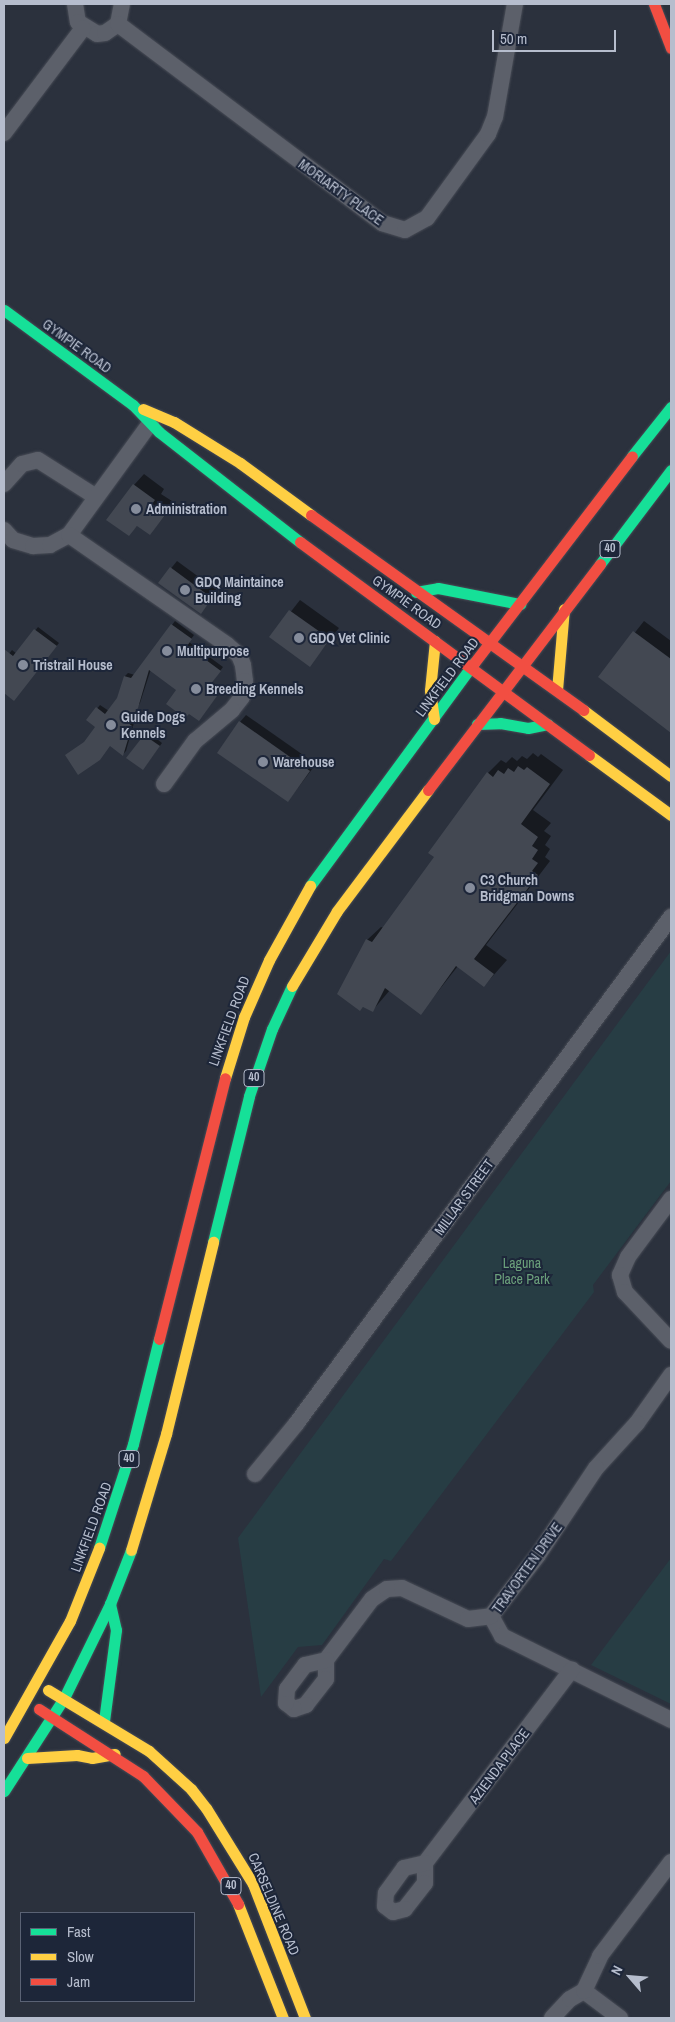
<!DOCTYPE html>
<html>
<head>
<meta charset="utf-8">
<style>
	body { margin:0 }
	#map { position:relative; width:675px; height:2022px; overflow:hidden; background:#2b313d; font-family:"Archivo Narrow",sans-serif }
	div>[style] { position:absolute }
	.green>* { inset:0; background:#273d44 }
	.shadow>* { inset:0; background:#0007 }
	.building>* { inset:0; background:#434852 }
	.roads { filter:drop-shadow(0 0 1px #484c56) drop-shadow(0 0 1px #484c56) }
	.street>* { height:16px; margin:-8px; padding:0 8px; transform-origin:8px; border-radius:8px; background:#5c606a }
	.fast>* { height:11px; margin:-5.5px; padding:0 5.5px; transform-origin:5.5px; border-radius:5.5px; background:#16e098 }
	.slow>* { height:11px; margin:-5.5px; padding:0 5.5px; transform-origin:5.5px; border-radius:5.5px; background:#ffcf43 }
	.jam>* { height:11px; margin:-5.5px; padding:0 5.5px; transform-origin:5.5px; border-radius:5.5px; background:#f24e42 }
	.dots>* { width:14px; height:14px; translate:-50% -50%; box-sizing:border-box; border:2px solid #1d2639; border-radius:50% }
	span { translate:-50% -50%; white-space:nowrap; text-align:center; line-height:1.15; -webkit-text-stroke:4px #1d2639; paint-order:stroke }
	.shield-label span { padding:1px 4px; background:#1d2639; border:1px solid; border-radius:4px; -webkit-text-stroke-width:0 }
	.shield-label { font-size:12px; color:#b6bdcd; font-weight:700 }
	.street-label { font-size:14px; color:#b6bdcd }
	.poi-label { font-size:14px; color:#b6bdcd; font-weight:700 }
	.left { translate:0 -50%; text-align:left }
	.park-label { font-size:14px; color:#6ba07b }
	.frame { position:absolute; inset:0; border:5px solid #b6bdcd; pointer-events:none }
	.legend { position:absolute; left:20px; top:1912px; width:175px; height:90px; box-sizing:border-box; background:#1d2639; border:1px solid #5a6274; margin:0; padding:6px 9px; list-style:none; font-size:15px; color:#b6bdcd }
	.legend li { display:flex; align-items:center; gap:10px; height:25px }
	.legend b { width:25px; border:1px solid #5a6274 }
	.north { position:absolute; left:605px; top:1952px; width:50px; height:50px; -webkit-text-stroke:4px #1d2639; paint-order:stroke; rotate:297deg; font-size:14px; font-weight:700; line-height:20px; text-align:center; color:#b6bdcd }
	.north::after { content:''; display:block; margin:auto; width:18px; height:22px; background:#b6bdcd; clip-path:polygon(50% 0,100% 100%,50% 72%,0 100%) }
	.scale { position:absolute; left:492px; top:30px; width:124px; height:22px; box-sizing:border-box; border:2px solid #b6bdcd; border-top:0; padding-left:6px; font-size:15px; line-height:18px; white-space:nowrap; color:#b6bdcd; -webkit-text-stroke:4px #1d2639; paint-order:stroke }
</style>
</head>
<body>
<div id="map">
	<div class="green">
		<i style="clip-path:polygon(671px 951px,671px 1181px,593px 1285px,594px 1292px,391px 1561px,384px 1559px,322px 1645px,298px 1647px,261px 1697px,238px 1538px)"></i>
		<i style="clip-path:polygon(671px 1558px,671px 1704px,591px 1665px)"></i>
	</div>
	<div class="shadow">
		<i style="clip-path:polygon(144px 474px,164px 489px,161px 494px,175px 503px,150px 534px,138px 525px,129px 534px,134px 485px)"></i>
		<i style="clip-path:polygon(177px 561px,218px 591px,201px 612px,160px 582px)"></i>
		<i style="clip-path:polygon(300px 600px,339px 628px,310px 665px,271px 637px)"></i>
		<i style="clip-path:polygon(175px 621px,194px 635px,189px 642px,223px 667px,212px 682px,222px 689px,202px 716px,178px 690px,151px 669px,140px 703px,129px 719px,134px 723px,126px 751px,123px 754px,110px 745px,87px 741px,97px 727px,88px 720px,100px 705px,109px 711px,118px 698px,125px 676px,128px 673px,135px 675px)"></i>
		<i style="clip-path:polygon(644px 621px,671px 641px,671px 731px,600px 677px)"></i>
		<i style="clip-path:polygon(38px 627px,59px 643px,14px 699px,4px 691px,4px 660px,12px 650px,17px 654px)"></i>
		<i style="clip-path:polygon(246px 715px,316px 764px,288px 801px,240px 722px)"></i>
		<i style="clip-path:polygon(148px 732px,162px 743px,146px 765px,128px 758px)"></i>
		<i style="clip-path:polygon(533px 753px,538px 757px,541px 754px,563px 770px,533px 810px,551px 823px,544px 831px,551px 836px,545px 845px,550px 849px,545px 857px,550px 861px,486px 945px,507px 960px,484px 986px,458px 966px,421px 1013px,390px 990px,373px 1010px,364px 1006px,360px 1010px,367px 940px,381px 927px,384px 928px,436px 857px,488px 773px,501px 760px,506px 763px,512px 757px,517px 761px,522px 756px,527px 759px)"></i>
	</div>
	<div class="building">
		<i style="clip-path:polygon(133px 484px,155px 500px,152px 504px,166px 514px,150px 535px,137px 526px,129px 536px,106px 520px)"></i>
		<i style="clip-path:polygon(170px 567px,212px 598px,201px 614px,158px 583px)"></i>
		<i style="clip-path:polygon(289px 610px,330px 639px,310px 667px,269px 637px)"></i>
		<i style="clip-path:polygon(171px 624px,192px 639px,187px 646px,221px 671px,210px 685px,220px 692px,199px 721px,189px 714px,185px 718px,166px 704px,176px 690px,149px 670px,138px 708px,127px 722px,132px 726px,123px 756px,110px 746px,100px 760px,78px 775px,65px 755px,84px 742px,95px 727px,86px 720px,96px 707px,105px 714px,117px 698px,124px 676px,131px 678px)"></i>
		<i style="clip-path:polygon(34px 629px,57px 646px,14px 701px,4px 693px,4px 649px,13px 656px)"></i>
		<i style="clip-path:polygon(633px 631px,671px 659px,671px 733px,598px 677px)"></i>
		<i style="clip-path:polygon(239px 721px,310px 771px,288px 802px,217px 753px)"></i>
		<i style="clip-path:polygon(144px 735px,160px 746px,143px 770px,126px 758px)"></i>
		<i style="clip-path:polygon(518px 766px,524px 770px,527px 767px,550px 784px,521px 824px,538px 837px,532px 846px,538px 850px,532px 859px,538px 863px,532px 871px,538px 875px,474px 959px,494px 974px,484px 987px,456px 966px,421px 1015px,385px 988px,373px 1012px,363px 1007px,360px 1011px,337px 994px,366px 939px,372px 942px,434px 857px,428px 853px,487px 772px,493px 777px,498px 770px,504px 774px,508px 768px,514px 772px)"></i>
	</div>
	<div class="roads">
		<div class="street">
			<i style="left:75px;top:4px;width:18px;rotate:81deg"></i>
			<i style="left:78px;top:22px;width:22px;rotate:32deg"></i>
			<i style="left:97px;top:34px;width:8px;rotate:-7deg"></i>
			<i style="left:105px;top:33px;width:16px;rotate:-35deg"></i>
			<i style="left:118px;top:24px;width:20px;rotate:-79deg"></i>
			<i style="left:118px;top:24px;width:331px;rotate:37deg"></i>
			<i style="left:382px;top:223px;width:24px;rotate:17deg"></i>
			<i style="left:405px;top:230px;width:25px;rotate:-29deg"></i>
			<i style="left:427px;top:218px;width:104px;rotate:-54deg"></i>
			<i style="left:488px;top:134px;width:18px;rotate:-68deg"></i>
			<i style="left:495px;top:117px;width:115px;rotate:-80deg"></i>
			<i style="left:4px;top:133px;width:131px;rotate:-53deg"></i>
			<i style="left:4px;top:484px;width:27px;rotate:-48deg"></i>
			<i style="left:22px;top:464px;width:16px;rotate:-14deg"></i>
			<i style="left:38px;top:460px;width:69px;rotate:32.5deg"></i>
			<i style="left:4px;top:530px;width:13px;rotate:48deg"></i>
			<i style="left:13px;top:540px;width:21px;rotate:17deg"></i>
			<i style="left:33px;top:546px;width:17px;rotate:-3deg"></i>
			<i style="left:50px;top:545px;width:21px;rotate:-28deg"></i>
			<i style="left:69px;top:535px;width:140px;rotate:-54deg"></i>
			<i style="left:69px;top:535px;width:193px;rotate:34.8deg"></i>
			<i style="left:227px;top:645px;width:16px;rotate:40deg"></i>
			<i style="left:239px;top:655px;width:11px;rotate:68deg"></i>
			<i style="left:243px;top:665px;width:16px;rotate:83deg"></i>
			<i style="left:245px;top:681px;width:16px;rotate:101deg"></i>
			<i style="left:242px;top:697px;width:16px;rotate:128deg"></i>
			<i style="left:232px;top:710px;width:48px;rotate:140deg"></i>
			<i style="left:195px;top:741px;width:53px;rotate:125.8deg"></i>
			<i style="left:671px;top:1199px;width:72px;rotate:126.6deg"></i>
			<i style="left:628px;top:1257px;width:20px;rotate:114deg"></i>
			<i style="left:620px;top:1275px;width:18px;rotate:74deg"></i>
			<i style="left:625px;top:1292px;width:67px;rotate:46.8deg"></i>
			<i style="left:671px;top:1375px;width:59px;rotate:125.3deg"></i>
			<i style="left:637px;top:1423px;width:61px;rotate:132.3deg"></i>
			<i style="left:596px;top:1468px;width:105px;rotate:123.7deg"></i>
			<i style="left:538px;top:1555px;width:77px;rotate:127.6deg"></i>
			<i style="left:491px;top:1616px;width:23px;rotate:61deg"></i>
			<i style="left:502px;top:1636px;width:189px;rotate:26.4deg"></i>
			<i style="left:255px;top:1474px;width:65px;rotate:-50.6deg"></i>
			<i style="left:296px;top:1424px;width:631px;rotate:-53.51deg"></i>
			<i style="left:326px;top:1660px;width:76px;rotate:-53deg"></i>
			<i style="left:372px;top:1599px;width:18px;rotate:-34deg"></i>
			<i style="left:387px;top:1589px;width:15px;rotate:-4deg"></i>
			<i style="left:402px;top:1588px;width:73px;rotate:25.2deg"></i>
			<i style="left:468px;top:1619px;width:23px;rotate:-7deg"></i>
			<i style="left:326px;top:1660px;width:19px;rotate:90deg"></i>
			<i style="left:326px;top:1679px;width:33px;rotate:128deg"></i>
			<i style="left:306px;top:1705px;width:13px;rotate:162deg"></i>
			<i style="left:294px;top:1709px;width:10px;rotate:-143deg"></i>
			<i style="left:286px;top:1703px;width:14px;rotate:-86deg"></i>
			<i style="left:287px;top:1689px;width:30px;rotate:-53deg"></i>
			<i style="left:305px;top:1665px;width:22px;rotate:-13deg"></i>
			<i style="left:425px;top:1863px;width:243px;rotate:-52.8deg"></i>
			<i style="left:425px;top:1863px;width:20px;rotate:90deg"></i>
			<i style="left:425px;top:1883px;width:33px;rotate:128deg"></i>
			<i style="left:405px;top:1909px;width:12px;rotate:166deg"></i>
			<i style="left:393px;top:1912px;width:10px;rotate:-143deg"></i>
			<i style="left:385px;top:1906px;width:13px;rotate:-86deg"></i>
			<i style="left:386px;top:1893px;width:31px;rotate:-54deg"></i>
			<i style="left:404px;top:1868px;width:22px;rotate:-13deg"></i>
			<i style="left:552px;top:2018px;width:26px;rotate:-47deg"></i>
			<i style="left:570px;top:1999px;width:16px;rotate:-30deg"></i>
			<i style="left:620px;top:2018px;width:45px;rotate:-143.1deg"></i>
			<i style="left:584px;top:1991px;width:38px;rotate:-65deg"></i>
			<i style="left:600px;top:1956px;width:118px;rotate:-52.9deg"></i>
		</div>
		<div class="fast">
			<i style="left:4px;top:310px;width:160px;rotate:36.4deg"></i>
			<i style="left:133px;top:405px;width:37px;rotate:46deg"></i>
			<i style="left:159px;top:432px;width:179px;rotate:38deg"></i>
			<i style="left:632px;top:456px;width:63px;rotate:-51.5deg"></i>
			<i style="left:600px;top:564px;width:118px;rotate:-52.9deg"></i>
			<i style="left:416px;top:592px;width:22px;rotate:-10deg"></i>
			<i style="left:438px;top:588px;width:84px;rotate:11deg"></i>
			<i style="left:477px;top:724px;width:23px;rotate:-2deg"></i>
			<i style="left:500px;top:723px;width:28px;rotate:10deg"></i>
			<i style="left:528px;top:728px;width:20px;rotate:-11deg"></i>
			<i style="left:310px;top:886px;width:277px;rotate:-53.7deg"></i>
			<i style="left:213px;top:1242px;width:150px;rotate:-76.1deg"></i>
			<i style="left:249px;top:1096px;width:71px;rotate:-71.1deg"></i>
			<i style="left:272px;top:1029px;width:47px;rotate:-65.1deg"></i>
			<i style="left:99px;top:1548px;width:109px;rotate:-71.9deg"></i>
			<i style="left:133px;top:1444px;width:108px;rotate:-76.1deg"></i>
			<i style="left:104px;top:1721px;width:92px;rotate:-82.5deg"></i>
			<i style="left:116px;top:1630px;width:27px;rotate:-103deg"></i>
			<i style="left:4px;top:1791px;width:111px;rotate:-57.2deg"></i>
			<i style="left:64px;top:1698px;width:105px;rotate:-63.9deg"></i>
			<i style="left:110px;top:1604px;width:58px;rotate:-68.7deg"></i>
		</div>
		<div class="slow">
			<i style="left:143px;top:409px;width:34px;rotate:23deg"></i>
			<i style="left:174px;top:422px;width:78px;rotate:31.8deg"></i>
			<i style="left:240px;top:463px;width:88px;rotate:36.2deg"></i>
			<i style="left:557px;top:690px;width:81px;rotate:-85.1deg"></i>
			<i style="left:583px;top:710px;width:110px;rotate:36.9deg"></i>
			<i style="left:434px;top:719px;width:29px;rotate:-98deg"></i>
			<i style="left:430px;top:690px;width:49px;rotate:-84.2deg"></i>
			<i style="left:589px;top:755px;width:102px;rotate:36.2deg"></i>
			<i style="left:292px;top:986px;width:87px;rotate:-59deg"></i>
			<i style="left:337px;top:911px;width:151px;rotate:-53.1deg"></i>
			<i style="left:225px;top:1078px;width:64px;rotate:-72.7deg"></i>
			<i style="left:244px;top:1017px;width:62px;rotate:-66.3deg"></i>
			<i style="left:269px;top:960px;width:85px;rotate:-61deg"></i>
			<i style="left:131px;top:1550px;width:121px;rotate:-73.2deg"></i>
			<i style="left:166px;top:1434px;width:198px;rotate:-76.2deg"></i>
			<i style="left:48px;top:1690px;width:118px;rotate:31.1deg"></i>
			<i style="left:149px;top:1751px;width:57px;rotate:42.1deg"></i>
			<i style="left:191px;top:1789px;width:24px;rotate:52deg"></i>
			<i style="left:206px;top:1808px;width:89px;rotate:58.3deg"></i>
			<i style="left:253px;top:1884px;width:144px;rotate:68.8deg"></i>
			<i style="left:4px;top:1738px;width:134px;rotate:-60.6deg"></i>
			<i style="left:70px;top:1621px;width:79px;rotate:-68.3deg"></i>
			<i style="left:27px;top:1758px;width:50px;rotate:-3.4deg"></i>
			<i style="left:77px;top:1755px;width:15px;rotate:11deg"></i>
			<i style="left:92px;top:1758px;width:23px;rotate:-10deg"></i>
			<i style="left:238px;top:1904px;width:123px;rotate:68.5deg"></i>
		</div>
		<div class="jam">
			<i style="left:654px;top:4px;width:47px;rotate:68.9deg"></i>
			<i style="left:311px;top:515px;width:335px;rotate:35.6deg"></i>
			<i style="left:300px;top:542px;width:359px;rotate:36.4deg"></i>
			<i style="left:474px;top:663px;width:260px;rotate:-52.6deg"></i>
			<i style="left:428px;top:790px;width:284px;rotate:-52.7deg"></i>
			<i style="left:159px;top:1339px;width:269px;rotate:-75.8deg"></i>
			<i style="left:39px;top:1709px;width:124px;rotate:32.8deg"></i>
			<i style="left:143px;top:1776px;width:78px;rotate:46deg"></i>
			<i style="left:197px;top:1832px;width:83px;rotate:60.3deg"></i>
		</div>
	</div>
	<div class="dots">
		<i style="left:136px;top:509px;background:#858c9b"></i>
		<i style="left:185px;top:590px;background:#858c9b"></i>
		<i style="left:299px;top:638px;background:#858c9b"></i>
		<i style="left:167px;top:651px;background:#858c9b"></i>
		<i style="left:23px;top:665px;background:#858c9b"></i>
		<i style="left:196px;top:689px;background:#858c9b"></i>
		<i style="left:111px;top:725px;background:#858c9b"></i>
		<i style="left:263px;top:762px;background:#858c9b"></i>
		<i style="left:470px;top:888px;background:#858c9b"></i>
	</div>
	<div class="shield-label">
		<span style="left:610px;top:549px">40</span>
		<span style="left:254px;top:1078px">40</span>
		<span style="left:129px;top:1459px">40</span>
		<span style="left:231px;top:1886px">40</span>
	</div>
	<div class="street-label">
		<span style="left:341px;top:192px;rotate:36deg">MORIARTY PLACE</span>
		<span style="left:77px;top:346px;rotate:36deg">GYMPIE ROAD</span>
		<span style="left:407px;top:602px;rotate:36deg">GYMPIE ROAD</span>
		<span style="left:447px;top:677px;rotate:-53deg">LINKFIELD ROAD</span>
		<span style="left:229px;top:1021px;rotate:-70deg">LINKFIELD ROAD</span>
		<span style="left:464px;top:1197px;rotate:-54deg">MILLAR STREET</span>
		<span style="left:91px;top:1527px;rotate:-70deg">LINKFIELD ROAD</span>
		<span style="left:527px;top:1568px;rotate:-54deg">TRAVORTEN DRIVE</span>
		<span style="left:499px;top:1766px;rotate:-53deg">AZIENDA PLACE</span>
		<span style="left:274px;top:1904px;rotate:67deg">CARSELDINE ROAD</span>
	</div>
	<div class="poi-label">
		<span class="left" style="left:146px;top:509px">Administration</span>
		<span class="left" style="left:195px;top:590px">GDQ Maintaince<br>Building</span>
		<span class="left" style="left:309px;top:638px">GDQ Vet Clinic</span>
		<span class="left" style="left:177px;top:651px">Multipurpose</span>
		<span class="left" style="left:33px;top:665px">Tristrail House</span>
		<span class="left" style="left:206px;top:689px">Breeding Kennels</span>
		<span class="left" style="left:121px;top:725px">Guide Dogs<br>Kennels</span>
		<span class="left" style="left:273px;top:762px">Warehouse</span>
		<span class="left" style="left:480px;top:888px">C3 Church<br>Bridgman Downs</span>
	</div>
	<div class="park-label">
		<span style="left:522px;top:1271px">Laguna<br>Place Park</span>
	</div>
	<div class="frame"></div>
	<ul class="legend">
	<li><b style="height:6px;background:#16e098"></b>Fast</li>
	<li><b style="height:6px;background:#ffcf43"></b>Slow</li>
	<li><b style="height:6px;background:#f24e42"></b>Jam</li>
	</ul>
	<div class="north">N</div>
	<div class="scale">50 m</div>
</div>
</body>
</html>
